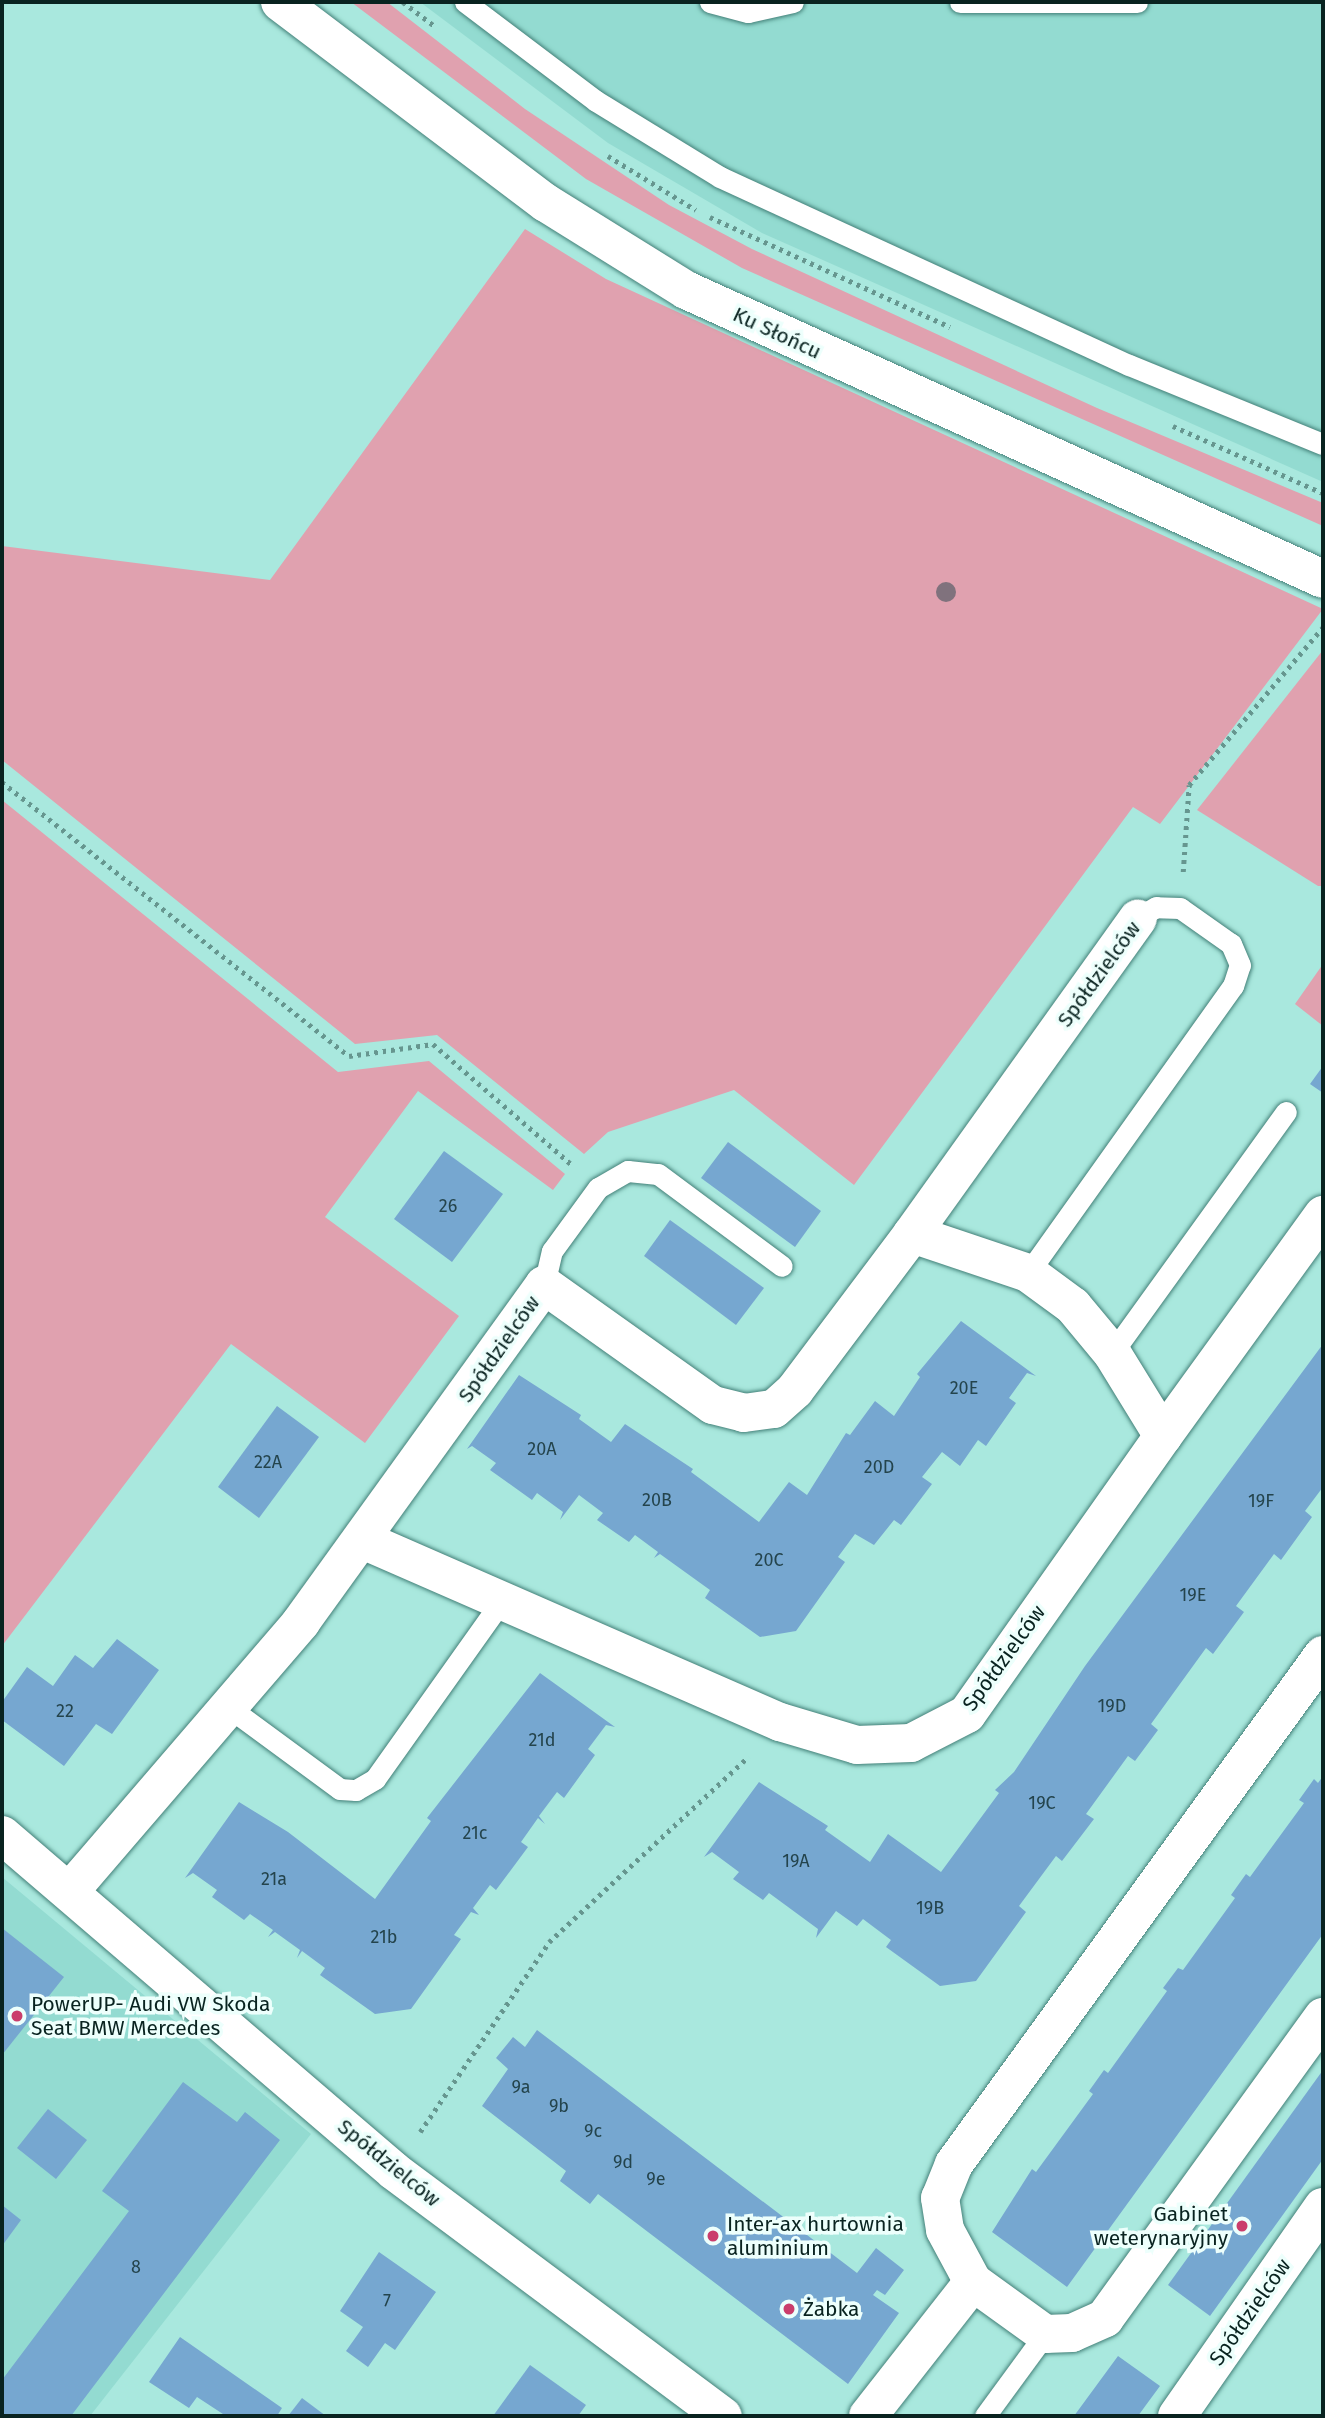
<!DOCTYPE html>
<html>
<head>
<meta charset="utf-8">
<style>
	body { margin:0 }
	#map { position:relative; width:1325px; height:2418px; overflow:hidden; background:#a9e8de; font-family:"Fira Sans",sans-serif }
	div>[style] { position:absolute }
	.built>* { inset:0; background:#93dbd1 }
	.green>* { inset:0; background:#e0a1af }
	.building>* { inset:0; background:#76a7d0 }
	.path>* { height:4.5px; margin-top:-2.25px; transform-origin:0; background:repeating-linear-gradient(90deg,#66968f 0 3.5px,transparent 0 8.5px) }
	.roads { filter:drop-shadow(0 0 2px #438078) drop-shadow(0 0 2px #438078) }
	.service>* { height:21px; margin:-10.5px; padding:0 10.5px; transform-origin:10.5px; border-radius:10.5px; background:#fff }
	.minor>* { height:38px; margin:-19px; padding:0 19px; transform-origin:19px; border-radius:19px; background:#fff }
	.trees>* { width:20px; height:20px; margin:-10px; border-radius:50%; background:#80727d }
	.dots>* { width:19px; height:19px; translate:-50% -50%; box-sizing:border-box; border:4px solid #edfffc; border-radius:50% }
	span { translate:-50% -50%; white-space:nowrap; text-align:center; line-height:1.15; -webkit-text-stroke:7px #edfffc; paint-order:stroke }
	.number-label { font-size:18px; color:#24444c }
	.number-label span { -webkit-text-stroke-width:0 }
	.street-label { font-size:21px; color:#092320 }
	.poi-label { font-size:21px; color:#092320 }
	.left { translate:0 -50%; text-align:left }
	.right { translate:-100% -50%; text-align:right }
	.frame { position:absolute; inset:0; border:4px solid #092320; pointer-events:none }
</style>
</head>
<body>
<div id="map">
	<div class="built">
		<i style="clip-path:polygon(420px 2px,1323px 2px,1323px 482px,762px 233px,608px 143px)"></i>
		<i style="clip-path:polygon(2px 1877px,311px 2134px,90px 2416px,2px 2416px)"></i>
	</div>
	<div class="green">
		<i style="clip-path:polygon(351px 2px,387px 2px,525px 109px,669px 205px,752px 249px,1097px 408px,1323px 503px,1323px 526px,742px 268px,586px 179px)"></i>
		<i style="clip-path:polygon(525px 229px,606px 279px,1323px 609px,1160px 824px,1133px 807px,854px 1185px,734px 1090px,608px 1132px,584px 1154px,437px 1035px,355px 1044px,2px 760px,2px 546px,270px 580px)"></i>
		<i style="clip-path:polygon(1323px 650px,1323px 886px,1318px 886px,1197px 810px)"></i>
		<i style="clip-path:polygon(2px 800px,338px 1072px,429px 1061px,565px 1174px,553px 1190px,418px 1091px,325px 1217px,459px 1316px,365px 1443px,231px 1344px,2px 1646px)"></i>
		<i style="clip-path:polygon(1323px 964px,1323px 1026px,1295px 1004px)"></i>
	</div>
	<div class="building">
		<i style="clip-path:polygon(1323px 1066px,1323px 1093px,1310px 1084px)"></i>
		<i style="clip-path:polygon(728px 1142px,821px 1211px,795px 1247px,701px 1178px)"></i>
		<i style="clip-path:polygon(444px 1151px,503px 1194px,452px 1262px,394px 1219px)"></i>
		<i style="clip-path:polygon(670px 1220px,764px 1288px,736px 1325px,644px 1256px)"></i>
		<i style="clip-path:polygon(961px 1321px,1036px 1376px,1027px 1373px,1009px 1398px,1016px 1403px,986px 1446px,978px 1440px,960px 1466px,942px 1452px,922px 1477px,932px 1484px,901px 1525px,894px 1520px,874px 1545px,855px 1534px,838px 1557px,845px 1562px,796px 1631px,760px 1637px,705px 1598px,710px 1590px,660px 1554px,654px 1558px,658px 1552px,635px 1535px,629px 1542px,597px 1520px,603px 1513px,579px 1495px,560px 1520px,563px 1512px,537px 1493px,532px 1500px,490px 1470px,496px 1463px,472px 1446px,467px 1449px,519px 1375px,581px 1415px,579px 1419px,611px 1442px,625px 1424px,693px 1469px,691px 1472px,759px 1522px,789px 1482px,807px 1495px,846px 1433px,850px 1435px,875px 1401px,894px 1416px,920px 1377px,917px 1374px)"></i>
		<i style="clip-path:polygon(1323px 1344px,1323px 1487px,1305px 1511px,1312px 1517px,1281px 1560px,1274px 1554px,1236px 1606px,1244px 1612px,1213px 1654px,1206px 1648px,1151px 1724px,1158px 1730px,1135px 1761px,1128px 1756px,1086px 1814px,1094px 1819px,1062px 1861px,1056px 1856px,1019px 1906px,1026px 1912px,976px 1981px,940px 1986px,886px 1947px,891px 1940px,863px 1919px,857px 1926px,836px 1911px,816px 1938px,818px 1929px,769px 1893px,763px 1900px,733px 1879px,739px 1872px,712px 1852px,704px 1857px,759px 1782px,828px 1826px,825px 1830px,870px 1862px,888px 1834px,941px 1872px,999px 1793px,995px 1790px,1014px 1772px,1085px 1666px)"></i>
		<i style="clip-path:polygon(277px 1406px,319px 1437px,259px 1518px,218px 1487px)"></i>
		<i style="clip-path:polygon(117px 1639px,159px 1670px,112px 1734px,96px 1724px,64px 1766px,2px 1720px,2px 1702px,27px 1667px,53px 1686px,75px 1655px,93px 1668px)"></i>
		<i style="clip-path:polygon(540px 1673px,615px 1727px,606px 1725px,588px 1749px,595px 1755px,564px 1798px,557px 1792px,539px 1816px,545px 1824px,538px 1818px,521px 1842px,528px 1847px,496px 1890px,490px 1885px,473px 1908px,479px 1915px,471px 1912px,454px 1935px,461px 1939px,411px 2009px,375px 2014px,320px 1975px,325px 1968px,302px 1951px,297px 1958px,300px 1950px,275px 1932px,268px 1937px,273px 1930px,250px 1914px,244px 1920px,212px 1897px,217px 1890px,193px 1873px,185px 1878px,239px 1802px,288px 1832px,375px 1899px,431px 1821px,427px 1818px)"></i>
		<i style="clip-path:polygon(1323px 1776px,1323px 1934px,1067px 2287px,992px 2232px,1032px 2169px,1036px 2172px,1093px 2094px,1089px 2091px,1104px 2070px,1108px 2073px,1167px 1991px,1163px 1988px,1178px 1968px,1183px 1970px,1235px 1898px,1231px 1895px,1246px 1874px,1250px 1877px,1304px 1803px,1299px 1800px,1314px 1779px,1318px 1783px)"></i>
		<i style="clip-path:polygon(2px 1928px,64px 1977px,2px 2055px)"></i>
		<i style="clip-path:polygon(537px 2030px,857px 2273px,876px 2248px,904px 2270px,885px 2295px,877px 2290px,873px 2295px,899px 2313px,848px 2384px,598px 2194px,590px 2204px,560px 2181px,566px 2171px,482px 2106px,508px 2069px,496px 2058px,513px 2037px,525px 2047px)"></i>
		<i style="clip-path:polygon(1323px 2070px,1323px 2159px,1210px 2316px,1168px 2285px)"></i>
		<i style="clip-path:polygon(183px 2082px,237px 2122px,245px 2112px,280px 2140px,71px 2416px,2px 2416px,2px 2380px,129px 2211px,102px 2191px)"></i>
		<i style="clip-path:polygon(48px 2109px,87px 2140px,56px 2179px,17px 2148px)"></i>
		<i style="clip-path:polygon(2px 2205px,21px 2220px,2px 2246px)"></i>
		<i style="clip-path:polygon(379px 2252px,436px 2292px,395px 2350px,385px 2343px,368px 2367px,346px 2351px,363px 2327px,340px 2311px)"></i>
		<i style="clip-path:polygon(180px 2337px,282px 2408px,277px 2416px,226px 2416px,197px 2397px,189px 2408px,149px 2382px)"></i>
		<i style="clip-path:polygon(1118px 2356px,1160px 2386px,1146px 2405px,1138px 2416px,1074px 2416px)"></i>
		<i style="clip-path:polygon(530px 2365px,586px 2405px,578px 2416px,493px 2416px)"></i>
		<i style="clip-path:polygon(302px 2398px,326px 2416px,288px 2416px)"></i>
	</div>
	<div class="path">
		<i style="left:403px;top:2px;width:41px;rotate:37.1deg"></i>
		<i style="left:608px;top:156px;width:103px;rotate:31.5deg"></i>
		<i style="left:710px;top:217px;width:264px;rotate:24.6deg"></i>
		<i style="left:1173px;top:426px;width:164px;rotate:24.1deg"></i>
		<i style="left:2px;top:782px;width:442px;rotate:38.3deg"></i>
		<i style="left:349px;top:1056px;width:85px;rotate:-8.1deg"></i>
		<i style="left:433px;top:1044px;width:183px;rotate:41deg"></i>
		<i style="left:1183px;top:872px;width:87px;rotate:-86.1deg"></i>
		<i style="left:1189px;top:785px;width:207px;rotate:-49.7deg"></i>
		<i style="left:420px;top:2132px;width:230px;rotate:-55.8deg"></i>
		<i style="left:549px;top:1942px;width:272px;rotate:-42.9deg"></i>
	</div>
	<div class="roads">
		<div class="service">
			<i style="left:465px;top:2px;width:164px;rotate:37.1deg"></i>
			<i style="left:596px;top:101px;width:145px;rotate:31.5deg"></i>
			<i style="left:720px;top:177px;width:450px;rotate:24.7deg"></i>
			<i style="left:1129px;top:365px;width:209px;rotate:22.2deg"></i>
			<i style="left:710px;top:2px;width:39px;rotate:15deg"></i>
			<i style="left:748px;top:12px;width:46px;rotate:-12.5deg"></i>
			<i style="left:960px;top:2px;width:177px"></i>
			<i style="left:1028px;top:1273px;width:353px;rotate:-54.5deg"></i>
			<i style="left:1233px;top:986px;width:22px;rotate:-72deg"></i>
			<i style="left:1240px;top:965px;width:23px;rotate:-113deg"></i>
			<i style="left:1231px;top:944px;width:62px;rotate:-144.8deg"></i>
			<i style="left:1180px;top:908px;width:24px;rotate:-178deg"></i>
			<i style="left:1156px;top:907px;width:21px;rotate:149deg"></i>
			<i style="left:544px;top:1285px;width:35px;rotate:-77deg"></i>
			<i style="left:552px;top:1251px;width:78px;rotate:-53.9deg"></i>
			<i style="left:598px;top:1188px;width:34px;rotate:-30deg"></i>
			<i style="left:628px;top:1171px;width:30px;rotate:6deg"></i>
			<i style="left:658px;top:1174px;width:154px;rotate:36.6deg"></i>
			<i style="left:1112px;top:1353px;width:297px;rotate:-54.2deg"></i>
			<i style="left:231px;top:1709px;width:135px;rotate:36.3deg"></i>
			<i style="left:340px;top:1789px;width:16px;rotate:4deg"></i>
			<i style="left:356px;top:1790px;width:22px;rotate:-30deg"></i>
			<i style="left:375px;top:1779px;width:219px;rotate:-54.6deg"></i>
			<i style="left:985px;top:2416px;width:102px;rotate:-53.8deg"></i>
		</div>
		<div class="minor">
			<i style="left:280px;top:2px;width:333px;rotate:37.1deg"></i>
			<i style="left:546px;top:203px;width:165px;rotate:31.9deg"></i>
			<i style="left:686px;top:290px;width:699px;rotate:24.4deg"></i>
			<i style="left:1163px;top:1436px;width:273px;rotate:-54.1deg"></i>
			<i style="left:363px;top:1540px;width:455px;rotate:23.6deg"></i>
			<i style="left:780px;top:1722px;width:80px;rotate:16.6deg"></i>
			<i style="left:857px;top:1745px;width:54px;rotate:-2.1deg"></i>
			<i style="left:911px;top:1743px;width:63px;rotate:-27.4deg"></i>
			<i style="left:967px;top:1714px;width:340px;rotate:-54.8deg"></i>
			<i style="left:1163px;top:1436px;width:97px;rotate:-121.6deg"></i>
			<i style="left:1112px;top:1353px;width:61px;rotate:-129.7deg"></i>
			<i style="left:1073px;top:1306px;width:56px;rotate:-143.7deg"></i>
			<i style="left:1028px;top:1273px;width:122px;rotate:-161.4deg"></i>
			<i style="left:1323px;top:1655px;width:629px;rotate:125.94deg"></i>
			<i style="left:954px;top:2164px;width:37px;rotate:112deg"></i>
			<i style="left:940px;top:2198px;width:32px;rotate:81deg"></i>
			<i style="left:945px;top:2230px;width:59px;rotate:61.7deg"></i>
			<i style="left:973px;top:2282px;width:89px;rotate:35.8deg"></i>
			<i style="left:1045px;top:2334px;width:27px;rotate:-2deg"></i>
			<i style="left:1072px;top:2333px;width:36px;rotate:-24deg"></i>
			<i style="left:1105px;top:2318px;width:372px;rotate:-54.1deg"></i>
			<i style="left:2px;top:1835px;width:516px;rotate:40.6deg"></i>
			<i style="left:394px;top:2171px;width:410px;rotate:36.7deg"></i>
			<i style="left:70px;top:1891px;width:355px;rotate:-49.3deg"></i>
			<i style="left:301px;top:1622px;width:415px;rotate:-54.2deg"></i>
			<i style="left:544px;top:1285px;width:207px;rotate:35.4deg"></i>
			<i style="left:713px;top:1405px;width:32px;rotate:14deg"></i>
			<i style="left:744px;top:1413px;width:30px;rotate:-8deg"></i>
			<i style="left:774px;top:1409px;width:28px;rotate:-42deg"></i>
			<i style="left:795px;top:1390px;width:195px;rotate:-53.1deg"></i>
			<i style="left:912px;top:1234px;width:388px;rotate:-54.4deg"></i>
			<i style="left:868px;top:2416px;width:170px;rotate:-51.9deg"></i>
			<i style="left:1177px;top:2416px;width:255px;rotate:-55.1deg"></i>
		</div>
	</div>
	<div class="trees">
		<i style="left:946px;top:592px"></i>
	</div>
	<div class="dots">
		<i style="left:17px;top:2016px;background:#ca3d6c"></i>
		<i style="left:1242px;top:2226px;background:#ca3d6c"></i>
		<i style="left:713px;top:2236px;background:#ca3d6c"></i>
		<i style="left:789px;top:2309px;background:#ca3d6c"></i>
	</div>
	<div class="number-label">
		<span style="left:448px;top:1206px">26</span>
		<span style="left:964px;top:1388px">20E</span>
		<span style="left:542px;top:1449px">20A</span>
		<span style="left:268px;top:1462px">22A</span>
		<span style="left:879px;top:1467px">20D</span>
		<span style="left:657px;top:1500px">20B</span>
		<span style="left:1261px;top:1501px">19F</span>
		<span style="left:769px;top:1560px">20C</span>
		<span style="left:1193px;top:1595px">19E</span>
		<span style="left:1112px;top:1706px">19D</span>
		<span style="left:65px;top:1711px">22</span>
		<span style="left:542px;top:1740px">21d</span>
		<span style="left:1042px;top:1803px">19C</span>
		<span style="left:475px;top:1833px">21c</span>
		<span style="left:796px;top:1861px">19A</span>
		<span style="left:274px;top:1879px">21a</span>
		<span style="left:930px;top:1908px">19B</span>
		<span style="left:384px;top:1937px">21b</span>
		<span style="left:521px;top:2087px">9a</span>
		<span style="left:559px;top:2106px">9b</span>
		<span style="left:593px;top:2131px">9c</span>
		<span style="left:623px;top:2162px">9d</span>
		<span style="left:656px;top:2179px">9e</span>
		<span style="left:136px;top:2267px">8</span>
		<span style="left:387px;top:2301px">7</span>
	</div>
	<div class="street-label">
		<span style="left:777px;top:333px;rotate:25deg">Ku Słońcu</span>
		<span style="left:1099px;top:974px;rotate:-54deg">Spółdzielców</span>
		<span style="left:499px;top:1349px;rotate:-55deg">Spółdzielców</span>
		<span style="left:1004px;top:1658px;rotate:-54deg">Spółdzielców</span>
		<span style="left:389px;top:2163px;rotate:39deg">Spółdzielców</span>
		<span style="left:1250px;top:2312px;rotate:-55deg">Spółdzielców</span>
	</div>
	<div class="poi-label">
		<span class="left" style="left:31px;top:2016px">PowerUP- Audi VW Skoda<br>Seat BMW Mercedes</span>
		<span class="right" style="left:1228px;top:2226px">Gabinet<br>weterynaryjny</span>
		<span class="left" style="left:727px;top:2236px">Inter-ax hurtownia<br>aluminium</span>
		<span class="left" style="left:803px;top:2309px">Żabka</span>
	</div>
	<div class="frame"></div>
</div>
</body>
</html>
